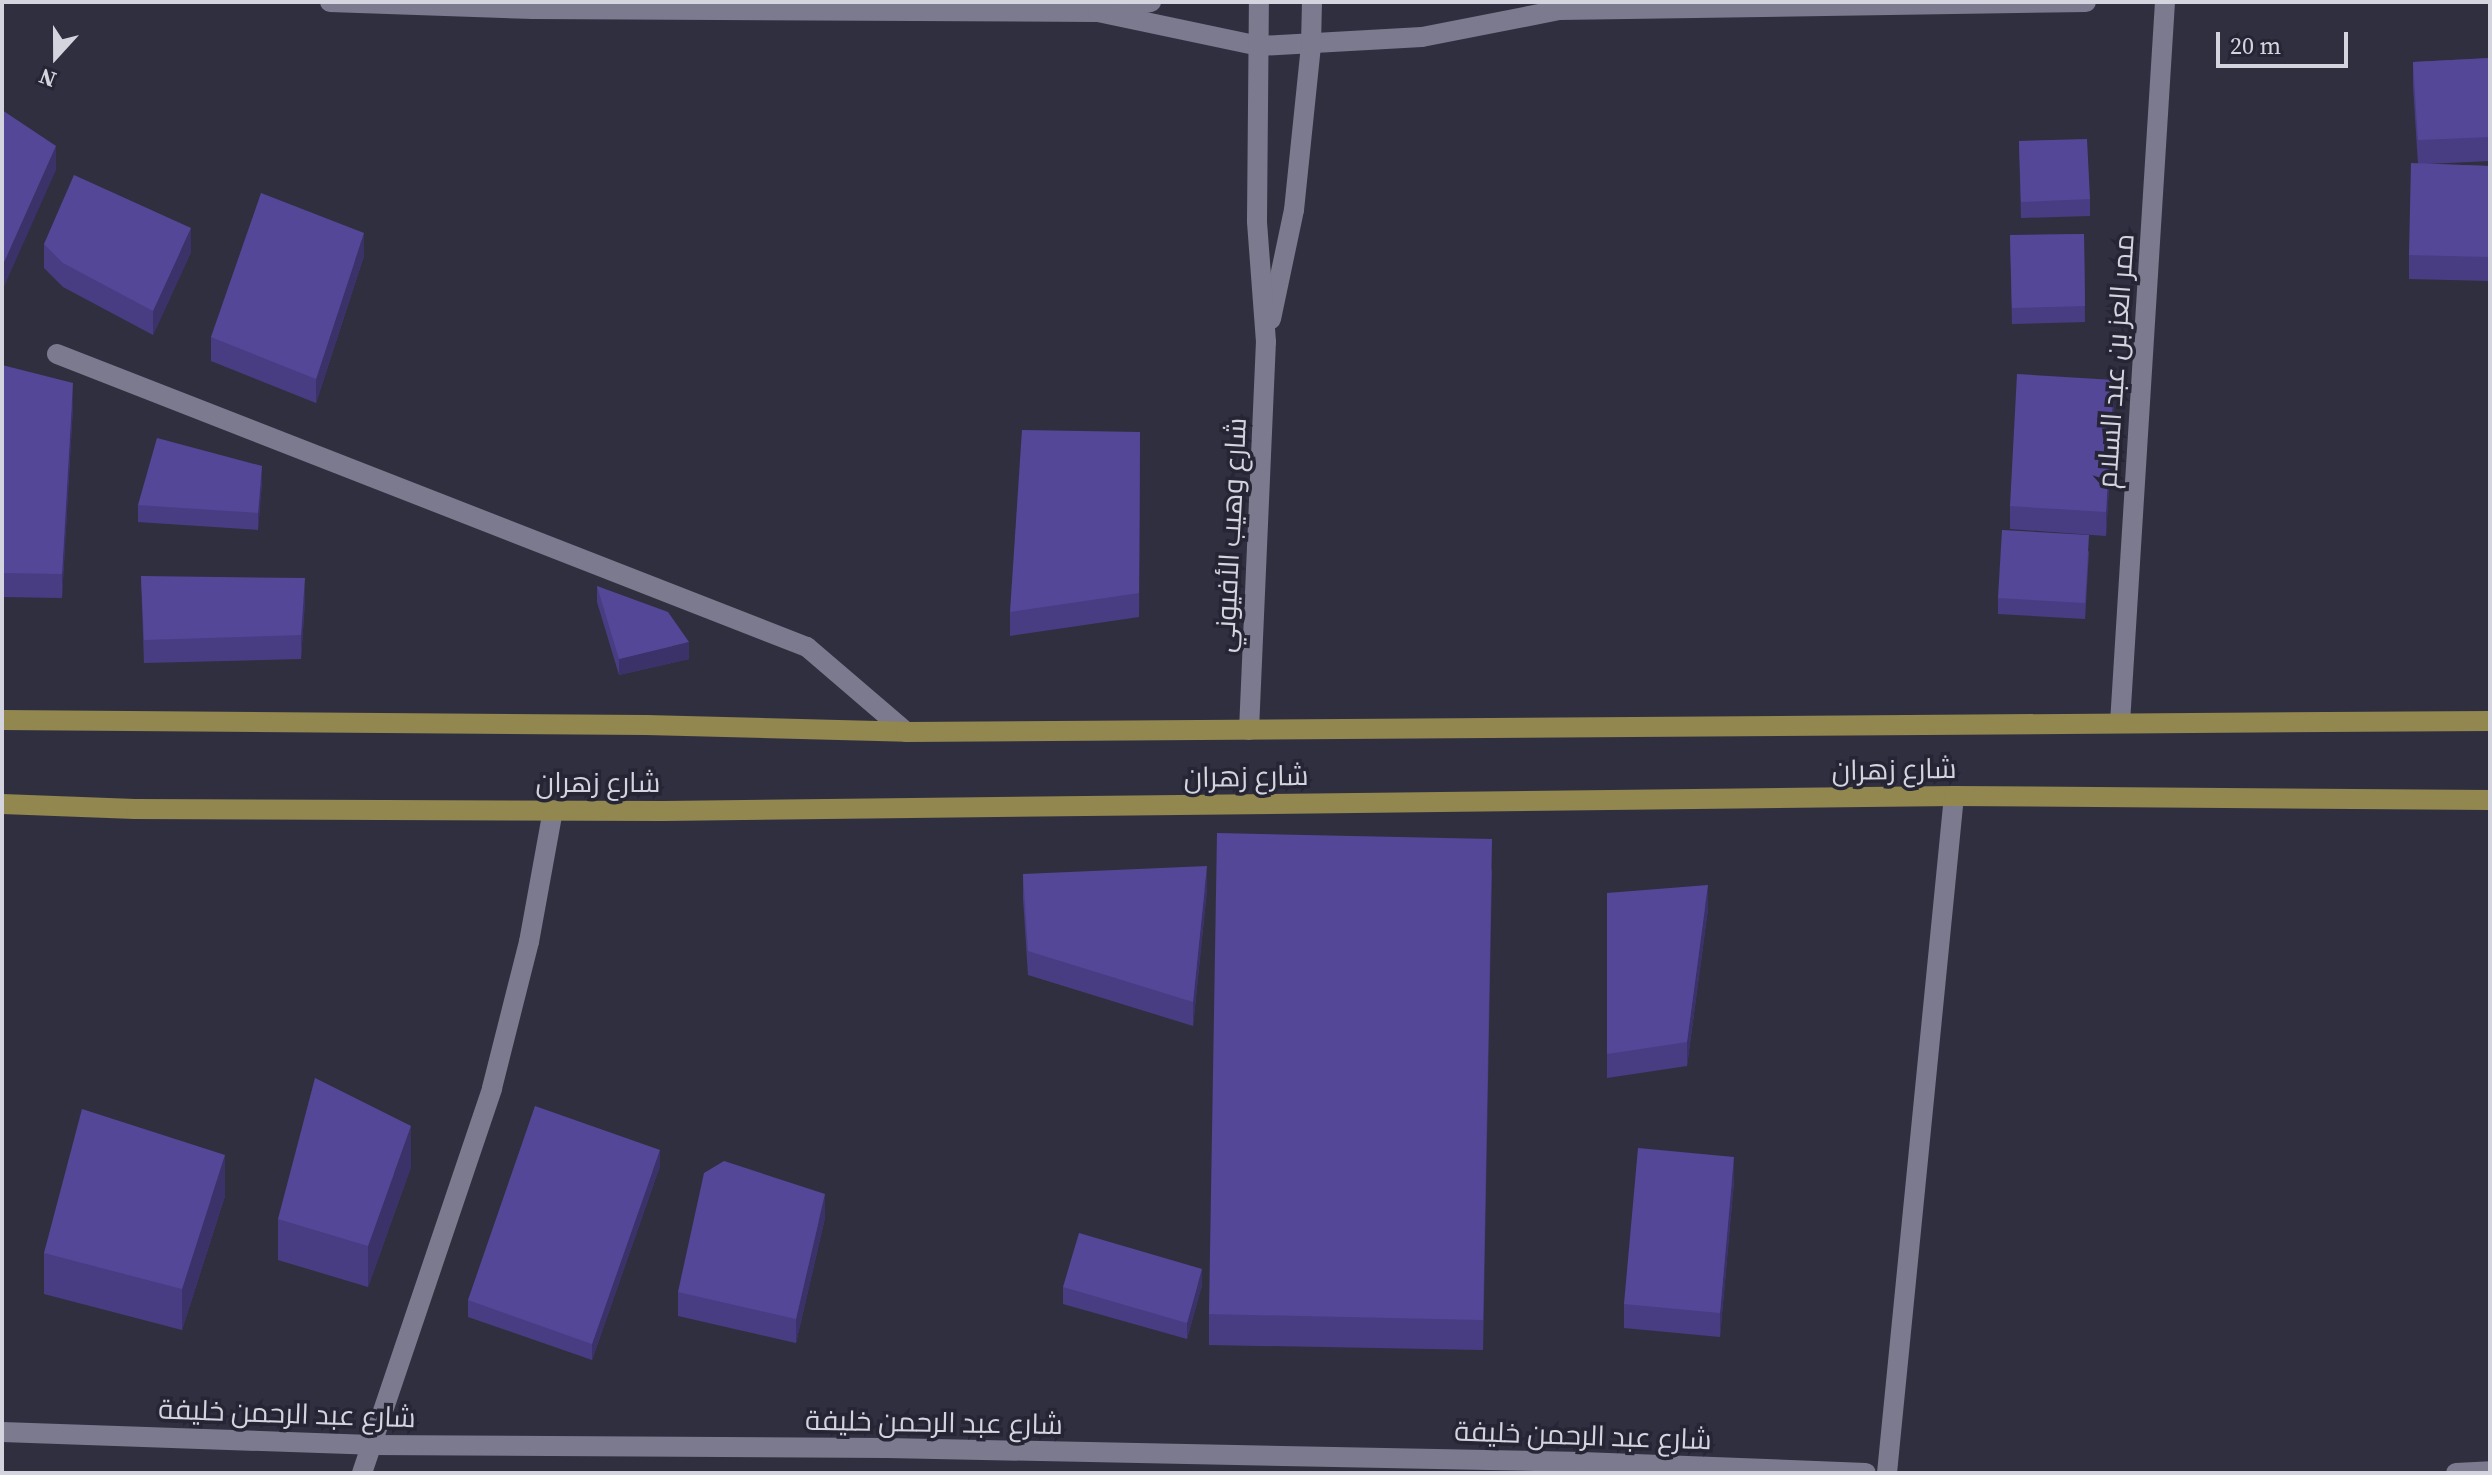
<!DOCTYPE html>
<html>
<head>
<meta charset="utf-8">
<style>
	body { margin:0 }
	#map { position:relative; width:2492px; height:1475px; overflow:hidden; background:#302f40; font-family:"Source Serif 4",Cairo,serif }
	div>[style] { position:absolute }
	.minor>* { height:20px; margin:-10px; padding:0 10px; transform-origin:10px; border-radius:10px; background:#7b7a8e }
	.major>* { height:20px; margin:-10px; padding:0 10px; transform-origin:10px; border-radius:10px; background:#92874f }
	.wall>* { inset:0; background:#483d83 }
	.shaded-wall>* { inset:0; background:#3b326a }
	.building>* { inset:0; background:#544798 }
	span { translate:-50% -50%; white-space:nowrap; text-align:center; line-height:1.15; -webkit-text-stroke:7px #262535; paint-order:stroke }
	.street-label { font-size:28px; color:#d4d4df }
	.frame { position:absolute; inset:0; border:4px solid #d4d4df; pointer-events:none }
	.north { position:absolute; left:16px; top:16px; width:80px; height:80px; -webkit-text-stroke:6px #262535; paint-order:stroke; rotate:201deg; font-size:22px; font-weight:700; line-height:32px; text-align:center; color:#d4d4df }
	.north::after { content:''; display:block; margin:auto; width:28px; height:36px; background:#d4d4df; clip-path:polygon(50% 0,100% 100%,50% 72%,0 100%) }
	.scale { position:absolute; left:2216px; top:32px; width:132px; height:36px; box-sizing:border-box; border:4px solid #d4d4df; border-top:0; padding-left:10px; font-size:24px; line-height:28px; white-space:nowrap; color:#d4d4df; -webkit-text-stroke:6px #262535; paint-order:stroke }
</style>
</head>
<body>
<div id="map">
	<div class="minor">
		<i style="left:330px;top:2px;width:203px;rotate:2deg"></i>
		<i style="left:533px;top:9px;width:565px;rotate:0.3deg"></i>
		<i style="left:1098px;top:12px;width:54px;rotate:-10.7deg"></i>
		<i style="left:1098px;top:12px;width:166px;rotate:11.9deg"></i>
		<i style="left:1260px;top:46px;width:162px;rotate:-3.2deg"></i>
		<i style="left:1422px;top:37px;width:140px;rotate:-11.1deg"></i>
		<i style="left:1559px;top:10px;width:527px;rotate:-0.87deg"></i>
		<i style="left:1271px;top:319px;width:111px;rotate:-78.1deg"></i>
		<i style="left:1294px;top:210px;width:166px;rotate:-84.1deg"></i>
		<i style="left:1311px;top:45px;width:43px;rotate:-88.7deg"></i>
		<i style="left:57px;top:354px;width:805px;rotate:21.34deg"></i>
		<i style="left:807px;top:647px;width:130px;rotate:40.6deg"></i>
		<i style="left:2120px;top:723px;width:722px;rotate:-86.43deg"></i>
		<i style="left:1249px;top:730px;width:388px;rotate:-87.5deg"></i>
		<i style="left:1266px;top:342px;width:121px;rotate:-94.3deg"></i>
		<i style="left:1257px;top:221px;width:219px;rotate:-89.5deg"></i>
		<i style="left:2px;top:1432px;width:369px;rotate:2deg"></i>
		<i style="left:371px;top:1445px;width:516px;rotate:0.33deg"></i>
		<i style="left:887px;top:1448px;width:695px;rotate:1.15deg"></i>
		<i style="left:1582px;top:1462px;width:284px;rotate:2.2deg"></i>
		<i style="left:362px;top:1473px;width:406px;rotate:-71.3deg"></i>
		<i style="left:492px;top:1088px;width:151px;rotate:-75.8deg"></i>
		<i style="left:529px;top:942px;width:134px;rotate:-79.7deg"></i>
		<i style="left:1887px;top:1473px;width:680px;rotate:-84.35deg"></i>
		<i style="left:2456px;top:1473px;width:34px;rotate:-3deg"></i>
	</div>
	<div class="major">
		<i style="left:2px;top:720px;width:644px;rotate:0.44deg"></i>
		<i style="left:646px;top:725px;width:260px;rotate:1.5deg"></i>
		<i style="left:906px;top:732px;width:1584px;rotate:-0.4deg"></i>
		<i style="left:2px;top:804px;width:133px;rotate:2.2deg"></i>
		<i style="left:135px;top:809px;width:528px;rotate:0.22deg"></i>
		<i style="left:663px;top:811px;width:1291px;rotate:-0.67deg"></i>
		<i style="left:1954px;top:796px;width:536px;rotate:0.43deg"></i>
	</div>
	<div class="wall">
		<i style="clip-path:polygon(2490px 58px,2490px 161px,2427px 164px,2490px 166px,2490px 281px,2409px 279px,2409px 255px,2418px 164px,2413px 86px,2413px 62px)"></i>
		<i style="clip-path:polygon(2019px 141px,2090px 199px,2090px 216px,2021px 218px)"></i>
		<i style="clip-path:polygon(2084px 234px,2085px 322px,2012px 324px,2010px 235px)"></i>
		<i style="clip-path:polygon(44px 244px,191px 252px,153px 335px,63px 287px,44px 268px)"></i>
		<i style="clip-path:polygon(364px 256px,316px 403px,211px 361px,211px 337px)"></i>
		<i style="clip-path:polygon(2px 365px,73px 406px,62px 598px,2px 597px)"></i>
		<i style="clip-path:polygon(2114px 404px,2106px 536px,2010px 529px,2010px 506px)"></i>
		<i style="clip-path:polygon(1140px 432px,1139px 617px,1010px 636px,1010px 612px)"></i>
		<i style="clip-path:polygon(262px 482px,258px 530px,138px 522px,138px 505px)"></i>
		<i style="clip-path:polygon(2089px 551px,2085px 619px,1998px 614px,1998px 598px)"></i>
		<i style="clip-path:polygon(141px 576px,305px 601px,301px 659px,144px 663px)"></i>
		<i style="clip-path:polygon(597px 586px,689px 659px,619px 675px,597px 602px)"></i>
		<i style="clip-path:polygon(1492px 869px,1483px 1350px,1209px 1345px,1209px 1314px)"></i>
		<i style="clip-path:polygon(1023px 874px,1207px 890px,1193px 1026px,1028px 975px,1023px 898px)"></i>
		<i style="clip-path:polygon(1607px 893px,1708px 909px,1687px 1066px,1607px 1078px)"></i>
		<i style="clip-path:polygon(660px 1166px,592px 1360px,468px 1317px,468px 1300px)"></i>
		<i style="clip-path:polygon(411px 1167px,368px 1287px,278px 1260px,278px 1219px)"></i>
		<i style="clip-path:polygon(1734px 1181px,1720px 1337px,1624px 1328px,1624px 1304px)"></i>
		<i style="clip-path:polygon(225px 1196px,182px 1330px,44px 1294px,44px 1253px)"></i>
		<i style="clip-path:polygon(825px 1218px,796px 1343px,678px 1316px,678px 1292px)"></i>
		<i style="clip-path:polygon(1202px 1285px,1187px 1339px,1063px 1304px,1063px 1287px)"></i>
	</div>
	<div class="shaded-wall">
		<i style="clip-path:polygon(56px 146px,56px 170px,2px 291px,2px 267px)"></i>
		<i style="clip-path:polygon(191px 228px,191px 252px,153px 335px,153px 311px)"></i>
		<i style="clip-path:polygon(364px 233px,364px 256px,316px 403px,316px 379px)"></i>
		<i style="clip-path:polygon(2114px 380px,2114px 404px,2106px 536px,2106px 512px)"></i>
		<i style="clip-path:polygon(73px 383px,73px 406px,62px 598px,62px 574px)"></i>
		<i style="clip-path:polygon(262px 466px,262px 482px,258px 530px,258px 513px)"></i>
		<i style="clip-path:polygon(305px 578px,305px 601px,301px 659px,301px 635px)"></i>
		<i style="clip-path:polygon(689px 642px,689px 659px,619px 675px,619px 659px)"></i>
		<i style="clip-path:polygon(1207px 866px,1207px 890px,1193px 1026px,1193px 1002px)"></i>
		<i style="clip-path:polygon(1708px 885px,1708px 909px,1687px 1066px,1687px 1042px)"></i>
		<i style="clip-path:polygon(411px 1126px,411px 1167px,368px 1287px,368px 1246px)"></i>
		<i style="clip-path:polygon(660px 1150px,660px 1166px,592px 1360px,592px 1344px)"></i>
		<i style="clip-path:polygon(225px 1155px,225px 1196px,182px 1330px,182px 1289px)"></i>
		<i style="clip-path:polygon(1734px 1157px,1734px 1181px,1720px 1337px,1720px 1313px)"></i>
		<i style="clip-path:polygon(825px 1194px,825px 1218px,796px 1343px,796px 1319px)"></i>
		<i style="clip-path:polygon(1202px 1269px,1202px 1285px,1187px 1339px,1187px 1323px)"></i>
	</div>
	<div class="building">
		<i style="clip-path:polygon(2490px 58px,2490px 137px,2418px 140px,2413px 62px)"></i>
		<i style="clip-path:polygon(2px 110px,56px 146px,2px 267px)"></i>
		<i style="clip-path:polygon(2087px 139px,2090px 199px,2021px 202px,2019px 141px)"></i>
		<i style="clip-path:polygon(2411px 163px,2490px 166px,2490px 257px,2409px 255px)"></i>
		<i style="clip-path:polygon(74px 175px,191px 228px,153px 311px,63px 263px,44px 244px)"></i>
		<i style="clip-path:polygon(261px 193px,364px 233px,316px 379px,211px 337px)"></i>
		<i style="clip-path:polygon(2084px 234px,2085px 306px,2012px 308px,2010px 235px)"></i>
		<i style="clip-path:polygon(2px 365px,73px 383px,62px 574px,2px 573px)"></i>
		<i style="clip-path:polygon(2017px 374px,2114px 380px,2106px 512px,2010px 506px)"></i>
		<i style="clip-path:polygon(1022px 430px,1140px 432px,1139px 593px,1010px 612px)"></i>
		<i style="clip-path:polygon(157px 438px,262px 466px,258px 513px,138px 505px)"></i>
		<i style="clip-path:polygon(2002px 530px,2089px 535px,2085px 603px,1998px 598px)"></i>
		<i style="clip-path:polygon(141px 576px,305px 578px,301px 635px,144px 640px)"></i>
		<i style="clip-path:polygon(597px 586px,668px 612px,689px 642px,619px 659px)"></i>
		<i style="clip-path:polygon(1217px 833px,1492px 839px,1483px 1320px,1209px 1314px)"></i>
		<i style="clip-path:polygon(1207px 866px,1193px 1002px,1028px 951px,1023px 874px)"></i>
		<i style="clip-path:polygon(1708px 885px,1687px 1042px,1607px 1054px,1607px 893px)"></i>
		<i style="clip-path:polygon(315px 1078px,411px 1126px,368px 1246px,278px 1219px)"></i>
		<i style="clip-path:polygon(535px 1106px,660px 1150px,592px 1344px,468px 1300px)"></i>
		<i style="clip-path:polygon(82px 1109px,225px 1155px,182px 1289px,44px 1253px)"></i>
		<i style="clip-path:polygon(1638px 1148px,1734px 1157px,1720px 1313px,1624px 1304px)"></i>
		<i style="clip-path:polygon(724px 1161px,825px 1194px,796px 1319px,678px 1292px,704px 1173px)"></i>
		<i style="clip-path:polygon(1079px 1233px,1202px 1269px,1187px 1323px,1063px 1287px)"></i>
	</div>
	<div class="street-label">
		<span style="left:2115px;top:361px;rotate:-86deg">ممر العز بن عبد السلام</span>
		<span style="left:1230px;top:535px;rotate:-87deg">شارع وهيب الأفيوني</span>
		<span style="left:1894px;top:769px;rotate:-1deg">شارع زهران</span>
		<span style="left:1246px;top:776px;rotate:-1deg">شارع زهران</span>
		<span style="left:598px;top:782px">شارع زهران</span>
		<span style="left:287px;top:1413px;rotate:2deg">شارع عبد الرحمن خليفة</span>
		<span style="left:934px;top:1422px;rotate:1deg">شارع عبد الرحمن خليفة</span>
		<span style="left:1583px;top:1435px;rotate:2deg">شارع عبد الرحمن خليفة</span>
	</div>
	<div class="frame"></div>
	<div class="north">N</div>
	<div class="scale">20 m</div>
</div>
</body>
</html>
